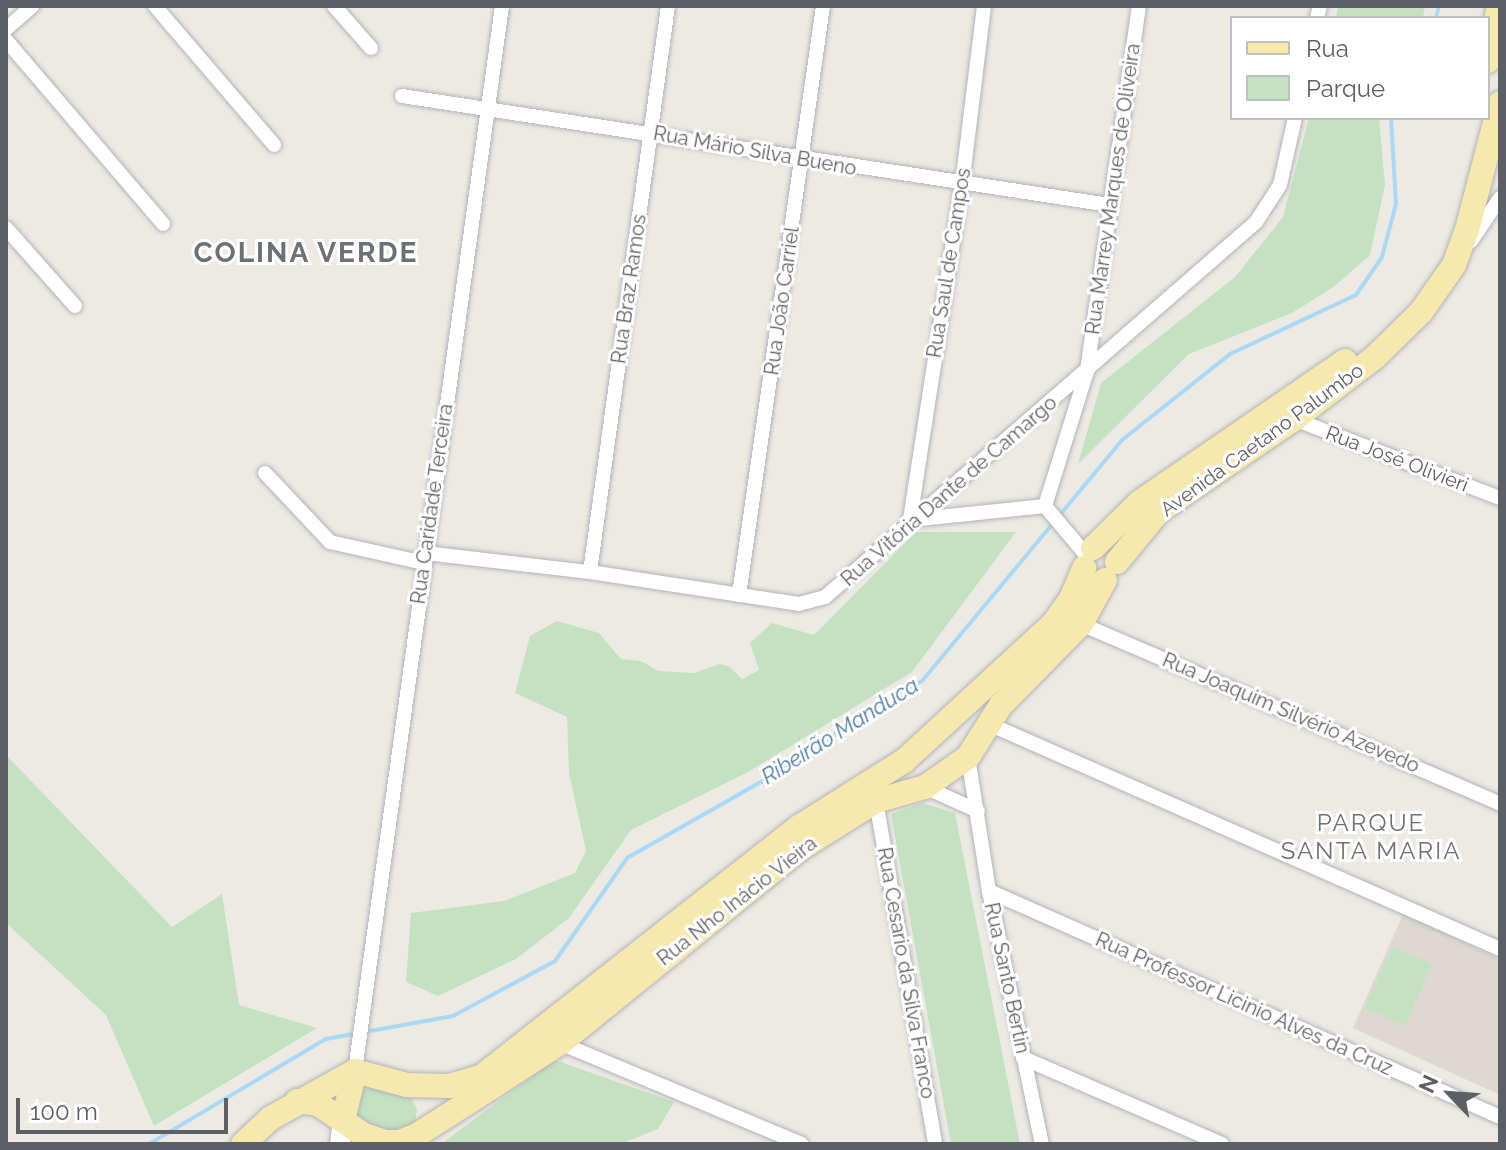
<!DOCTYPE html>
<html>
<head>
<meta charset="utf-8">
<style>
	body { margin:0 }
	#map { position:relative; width:1506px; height:1150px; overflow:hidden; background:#edeae4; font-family:Raleway,sans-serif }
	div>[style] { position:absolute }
	.education>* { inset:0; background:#ddd9d2 }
	.green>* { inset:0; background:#c4e2c2 }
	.stream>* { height:4px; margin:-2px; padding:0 2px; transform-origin:2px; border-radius:2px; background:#aad8f7 }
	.roads { filter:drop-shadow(0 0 2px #b1b4b8) drop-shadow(0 0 2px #b1b4b8) }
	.street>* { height:14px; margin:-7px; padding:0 7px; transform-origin:7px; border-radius:7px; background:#fff }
	.secondary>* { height:20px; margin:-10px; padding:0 10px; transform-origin:10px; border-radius:10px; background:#fff }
	.primary>* { height:24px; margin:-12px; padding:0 12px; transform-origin:12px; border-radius:12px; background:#f7e9ae }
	span { translate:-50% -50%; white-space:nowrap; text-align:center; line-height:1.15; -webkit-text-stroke:6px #fff; paint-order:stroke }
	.street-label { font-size:20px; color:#5c5f63 }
	.water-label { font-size:22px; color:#497aa7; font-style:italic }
	.quarter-label { font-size:24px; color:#6d7175; letter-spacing:2px }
	.district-label { font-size:28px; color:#6d7175; font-weight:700; letter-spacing:2px }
	.frame { position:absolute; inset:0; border:8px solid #5c5f63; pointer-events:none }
	.legend { position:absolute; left:1230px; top:16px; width:260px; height:104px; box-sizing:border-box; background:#fff; border:2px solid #bebfc1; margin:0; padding:10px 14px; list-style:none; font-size:24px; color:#5c5f63 }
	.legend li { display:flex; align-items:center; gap:16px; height:40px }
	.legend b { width:40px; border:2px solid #bebfc1 }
	.north { position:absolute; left:1410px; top:1054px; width:80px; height:80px; -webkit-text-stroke:6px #fff; paint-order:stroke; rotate:295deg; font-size:22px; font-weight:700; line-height:32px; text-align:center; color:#5c5f63 }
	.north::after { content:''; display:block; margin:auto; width:28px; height:36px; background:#5c5f63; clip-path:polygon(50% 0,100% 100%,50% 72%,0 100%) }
	.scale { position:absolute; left:16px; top:1098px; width:212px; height:36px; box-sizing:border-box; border:4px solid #5c5f63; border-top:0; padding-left:10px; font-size:24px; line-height:28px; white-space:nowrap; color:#5c5f63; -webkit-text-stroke:6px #fff; paint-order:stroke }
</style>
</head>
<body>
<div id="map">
	<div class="education">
		<i style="clip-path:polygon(1403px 914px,1500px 959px,1500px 1095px,1353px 1028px)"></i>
	</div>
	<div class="green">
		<i style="clip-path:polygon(1338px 6px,1425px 6px,1423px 18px,1336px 18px)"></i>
		<i style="clip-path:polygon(1309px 118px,1379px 118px,1385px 185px,1370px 255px,1335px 286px,1292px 313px,1189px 354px,1078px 464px,1101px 383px,1235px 277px,1283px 217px)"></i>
		<i style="clip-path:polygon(916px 532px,1016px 532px,912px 672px,748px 772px,631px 830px,569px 918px,516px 959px,438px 996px,406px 982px,411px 913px,504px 901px,575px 873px,586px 851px,569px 773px,567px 717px,515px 693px,530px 636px,557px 621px,599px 633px,621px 659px,641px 661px,658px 671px,694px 673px,720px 664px,730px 667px,742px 679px,759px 670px,750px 643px,772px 623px,814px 635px)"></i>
		<i style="clip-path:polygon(6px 755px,172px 927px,222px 894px,239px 1005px,317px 1028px,154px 1126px,106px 1015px,6px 923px)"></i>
		<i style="clip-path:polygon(922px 803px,955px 813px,1020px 1144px,951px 1144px,891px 814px)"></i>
		<i style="clip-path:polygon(1392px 947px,1432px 964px,1405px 1026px,1365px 1008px)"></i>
		<i style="clip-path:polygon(558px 1061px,674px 1102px,658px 1129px,620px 1144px,441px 1144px,550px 1063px)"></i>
		<i style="clip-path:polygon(368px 1084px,407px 1091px,417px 1109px,415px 1122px,409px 1130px,376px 1133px,356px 1118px,360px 1087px)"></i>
	</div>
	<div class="stream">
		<i style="left:1436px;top:18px;width:12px;rotate:-76deg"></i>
		<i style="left:149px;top:1144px;width:206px;rotate:-30.7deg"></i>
		<i style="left:326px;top:1039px;width:129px;rotate:-10.3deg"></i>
		<i style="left:453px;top:1016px;width:116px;rotate:-28.3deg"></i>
		<i style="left:555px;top:961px;width:126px;rotate:-55deg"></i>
		<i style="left:627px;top:858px;width:219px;rotate:-29.6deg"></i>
		<i style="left:817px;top:750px;width:44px;rotate:-41.3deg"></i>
		<i style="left:850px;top:721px;width:82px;rotate:-29.1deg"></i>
		<i style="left:922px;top:681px;width:313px;rotate:-50.3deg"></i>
		<i style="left:1122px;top:440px;width:138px;rotate:-38.5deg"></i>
		<i style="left:1230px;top:354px;width:139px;rotate:-25.1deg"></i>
		<i style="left:1356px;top:295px;width:46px;rotate:-55.6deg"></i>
		<i style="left:1382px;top:257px;width:55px;rotate:-75.2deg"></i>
		<i style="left:1396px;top:204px;width:86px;rotate:-93.3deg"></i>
	</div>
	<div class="roads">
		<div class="street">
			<i style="left:155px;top:6px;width:183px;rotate:49.4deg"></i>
			<i style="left:334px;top:6px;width:56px;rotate:48.6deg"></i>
			<i style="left:984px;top:6px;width:179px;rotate:97deg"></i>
			<i style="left:962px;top:184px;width:340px;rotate:98.8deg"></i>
			<i style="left:910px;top:520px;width:136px;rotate:-5.9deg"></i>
			<i style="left:1317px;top:18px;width:12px;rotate:-76deg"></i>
			<i style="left:6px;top:29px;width:35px;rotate:-41deg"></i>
			<i style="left:6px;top:40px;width:242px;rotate:49.5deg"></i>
			<i style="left:402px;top:96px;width:715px;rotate:8.76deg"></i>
			<i style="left:6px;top:228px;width:104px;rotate:48.5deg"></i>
			<i style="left:1471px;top:241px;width:52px;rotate:-56deg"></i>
			<i style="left:1294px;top:419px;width:221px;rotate:21deg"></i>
			<i style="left:265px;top:473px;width:95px;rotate:46.7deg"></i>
			<i style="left:330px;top:542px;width:96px;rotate:12.6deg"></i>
			<i style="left:1045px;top:506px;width:141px;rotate:-72.7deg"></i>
			<i style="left:1087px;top:371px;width:369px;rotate:-81.9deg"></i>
			<i style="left:1045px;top:506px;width:64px;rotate:50.1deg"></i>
			<i style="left:425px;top:553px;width:166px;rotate:6.6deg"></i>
			<i style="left:590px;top:572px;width:211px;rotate:8.7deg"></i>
			<i style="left:799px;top:604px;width:27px;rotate:-15deg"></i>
			<i style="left:825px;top:597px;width:571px;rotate:-41.03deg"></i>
			<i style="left:1256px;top:222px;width:44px;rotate:-57deg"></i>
			<i style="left:1280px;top:185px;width:69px;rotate:-77.4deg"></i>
			<i style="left:590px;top:572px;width:571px;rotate:-82.15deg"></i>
			<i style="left:739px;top:595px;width:595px;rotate:-81.88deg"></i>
			<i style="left:1081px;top:624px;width:456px;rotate:23.2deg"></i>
			<i style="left:989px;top:724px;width:558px;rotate:23.76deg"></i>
			<i style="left:968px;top:757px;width:136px;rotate:81.1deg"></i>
			<i style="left:989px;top:891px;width:258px;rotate:78.2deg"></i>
			<i style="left:925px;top:787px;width:58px;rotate:24.4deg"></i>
			<i style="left:876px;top:801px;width:348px;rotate:80.2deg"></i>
			<i style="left:989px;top:891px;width:559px;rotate:23.86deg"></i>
			<i style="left:560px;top:1043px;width:262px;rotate:22.7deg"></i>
			<i style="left:1023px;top:1058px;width:217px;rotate:23.4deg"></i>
			<i style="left:355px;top:1071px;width:1075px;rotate:-82.14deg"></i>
		</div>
		<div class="secondary">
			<i style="left:340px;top:1144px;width:24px;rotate:-83deg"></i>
		</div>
		<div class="primary">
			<i style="left:1488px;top:61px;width:56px;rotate:-78.7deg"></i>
			<i style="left:1093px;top:548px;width:66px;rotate:-44.4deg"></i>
			<i style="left:1140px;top:502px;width:249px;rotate:-34.5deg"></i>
			<i style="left:1117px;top:562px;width:66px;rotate:-50.5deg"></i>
			<i style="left:1159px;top:511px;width:163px;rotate:-34.3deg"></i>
			<i style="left:1294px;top:419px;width:101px;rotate:-37.3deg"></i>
			<i style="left:1374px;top:358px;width:66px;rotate:-44.4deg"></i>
			<i style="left:1421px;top:312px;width:57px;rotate:-54.9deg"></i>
			<i style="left:1454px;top:265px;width:37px;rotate:-70deg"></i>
			<i style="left:1467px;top:230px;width:131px;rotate:-75.4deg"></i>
			<i style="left:297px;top:1101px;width:21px;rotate:8deg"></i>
			<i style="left:318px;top:1104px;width:55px;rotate:34deg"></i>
			<i style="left:364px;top:1135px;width:22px;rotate:18deg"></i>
			<i style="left:385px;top:1142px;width:15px"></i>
			<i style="left:400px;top:1142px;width:18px;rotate:-22deg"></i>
			<i style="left:417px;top:1135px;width:89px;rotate:-32.6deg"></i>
			<i style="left:492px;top:1087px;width:81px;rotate:-32.9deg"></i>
			<i style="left:560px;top:1043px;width:310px;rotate:-39deg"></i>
			<i style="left:801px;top:848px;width:89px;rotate:-32.1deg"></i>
			<i style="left:876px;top:801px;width:51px;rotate:-15.9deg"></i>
			<i style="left:925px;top:787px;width:52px;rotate:-34.9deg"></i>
			<i style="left:968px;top:757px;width:62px;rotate:-57.6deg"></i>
			<i style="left:1001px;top:705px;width:114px;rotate:-45.4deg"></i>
			<i style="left:1081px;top:624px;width:50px;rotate:-61.4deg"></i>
			<i style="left:343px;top:1120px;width:50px;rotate:-76.2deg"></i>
			<i style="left:243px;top:1144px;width:38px;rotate:-43deg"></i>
			<i style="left:271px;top:1118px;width:96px;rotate:-29.2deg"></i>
			<i style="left:355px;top:1071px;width:54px;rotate:15.1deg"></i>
			<i style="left:407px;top:1085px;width:42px;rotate:1.4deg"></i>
			<i style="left:449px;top:1086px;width:33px;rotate:-16deg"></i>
			<i style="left:481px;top:1077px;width:405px;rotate:-38.2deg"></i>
			<i style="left:799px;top:827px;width:124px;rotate:-32.2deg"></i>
			<i style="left:904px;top:761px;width:204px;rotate:-42.6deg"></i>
			<i style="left:1054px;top:623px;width:29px;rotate:-55deg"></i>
			<i style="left:1071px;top:599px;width:34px;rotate:-67deg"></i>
		</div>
	</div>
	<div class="street-label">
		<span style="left:755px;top:151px;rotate:10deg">Rua Mário Silva Bueno</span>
		<span style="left:1113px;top:189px;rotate:-82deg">Rua Marrey Marques de Oliveira</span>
		<span style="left:949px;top:263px;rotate:-81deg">Rua Saul de Campos</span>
		<span style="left:629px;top:289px;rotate:-82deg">Rua Braz Ramos</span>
		<span style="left:782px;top:301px;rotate:-82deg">Rua João Carriel</span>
		<span style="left:1262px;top:440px;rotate:-36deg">Avenida Caetano Palumbo</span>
		<span style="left:1397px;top:459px;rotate:21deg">Rua José Olivieri</span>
		<span style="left:949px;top:491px;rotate:-41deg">Rua Vitória Dante de Camargo</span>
		<span style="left:432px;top:504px;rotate:-82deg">Rua Caridade Terceira</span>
		<span style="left:1291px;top:713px;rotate:23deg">Rua Joaquim Silvério Azevedo</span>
		<span style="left:737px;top:901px;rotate:-38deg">Rua Nho Inácio Vieira</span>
		<span style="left:906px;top:973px;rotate:80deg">Rua Cesario da Silva Franco</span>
		<span style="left:1007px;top:978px;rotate:78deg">Rua Santo Bertin</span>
		<span style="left:1244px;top:1004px;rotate:24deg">Rua Professor Licinio Alves da Cruz</span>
	</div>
	<div class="water-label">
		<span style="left:840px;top:731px;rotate:-32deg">Ribeirão Manduca</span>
	</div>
	<div class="quarter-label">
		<span style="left:1371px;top:837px">PARQUE<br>SANTA MARIA</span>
	</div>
	<div class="district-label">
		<span style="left:306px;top:253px">COLINA VERDE</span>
	</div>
	<div class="frame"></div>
	<ul class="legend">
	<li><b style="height:10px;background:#f7e9ae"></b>Rua</li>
	<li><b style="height:22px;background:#c4e2c2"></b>Parque</li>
	</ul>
	<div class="north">N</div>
	<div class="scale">100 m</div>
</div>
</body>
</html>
